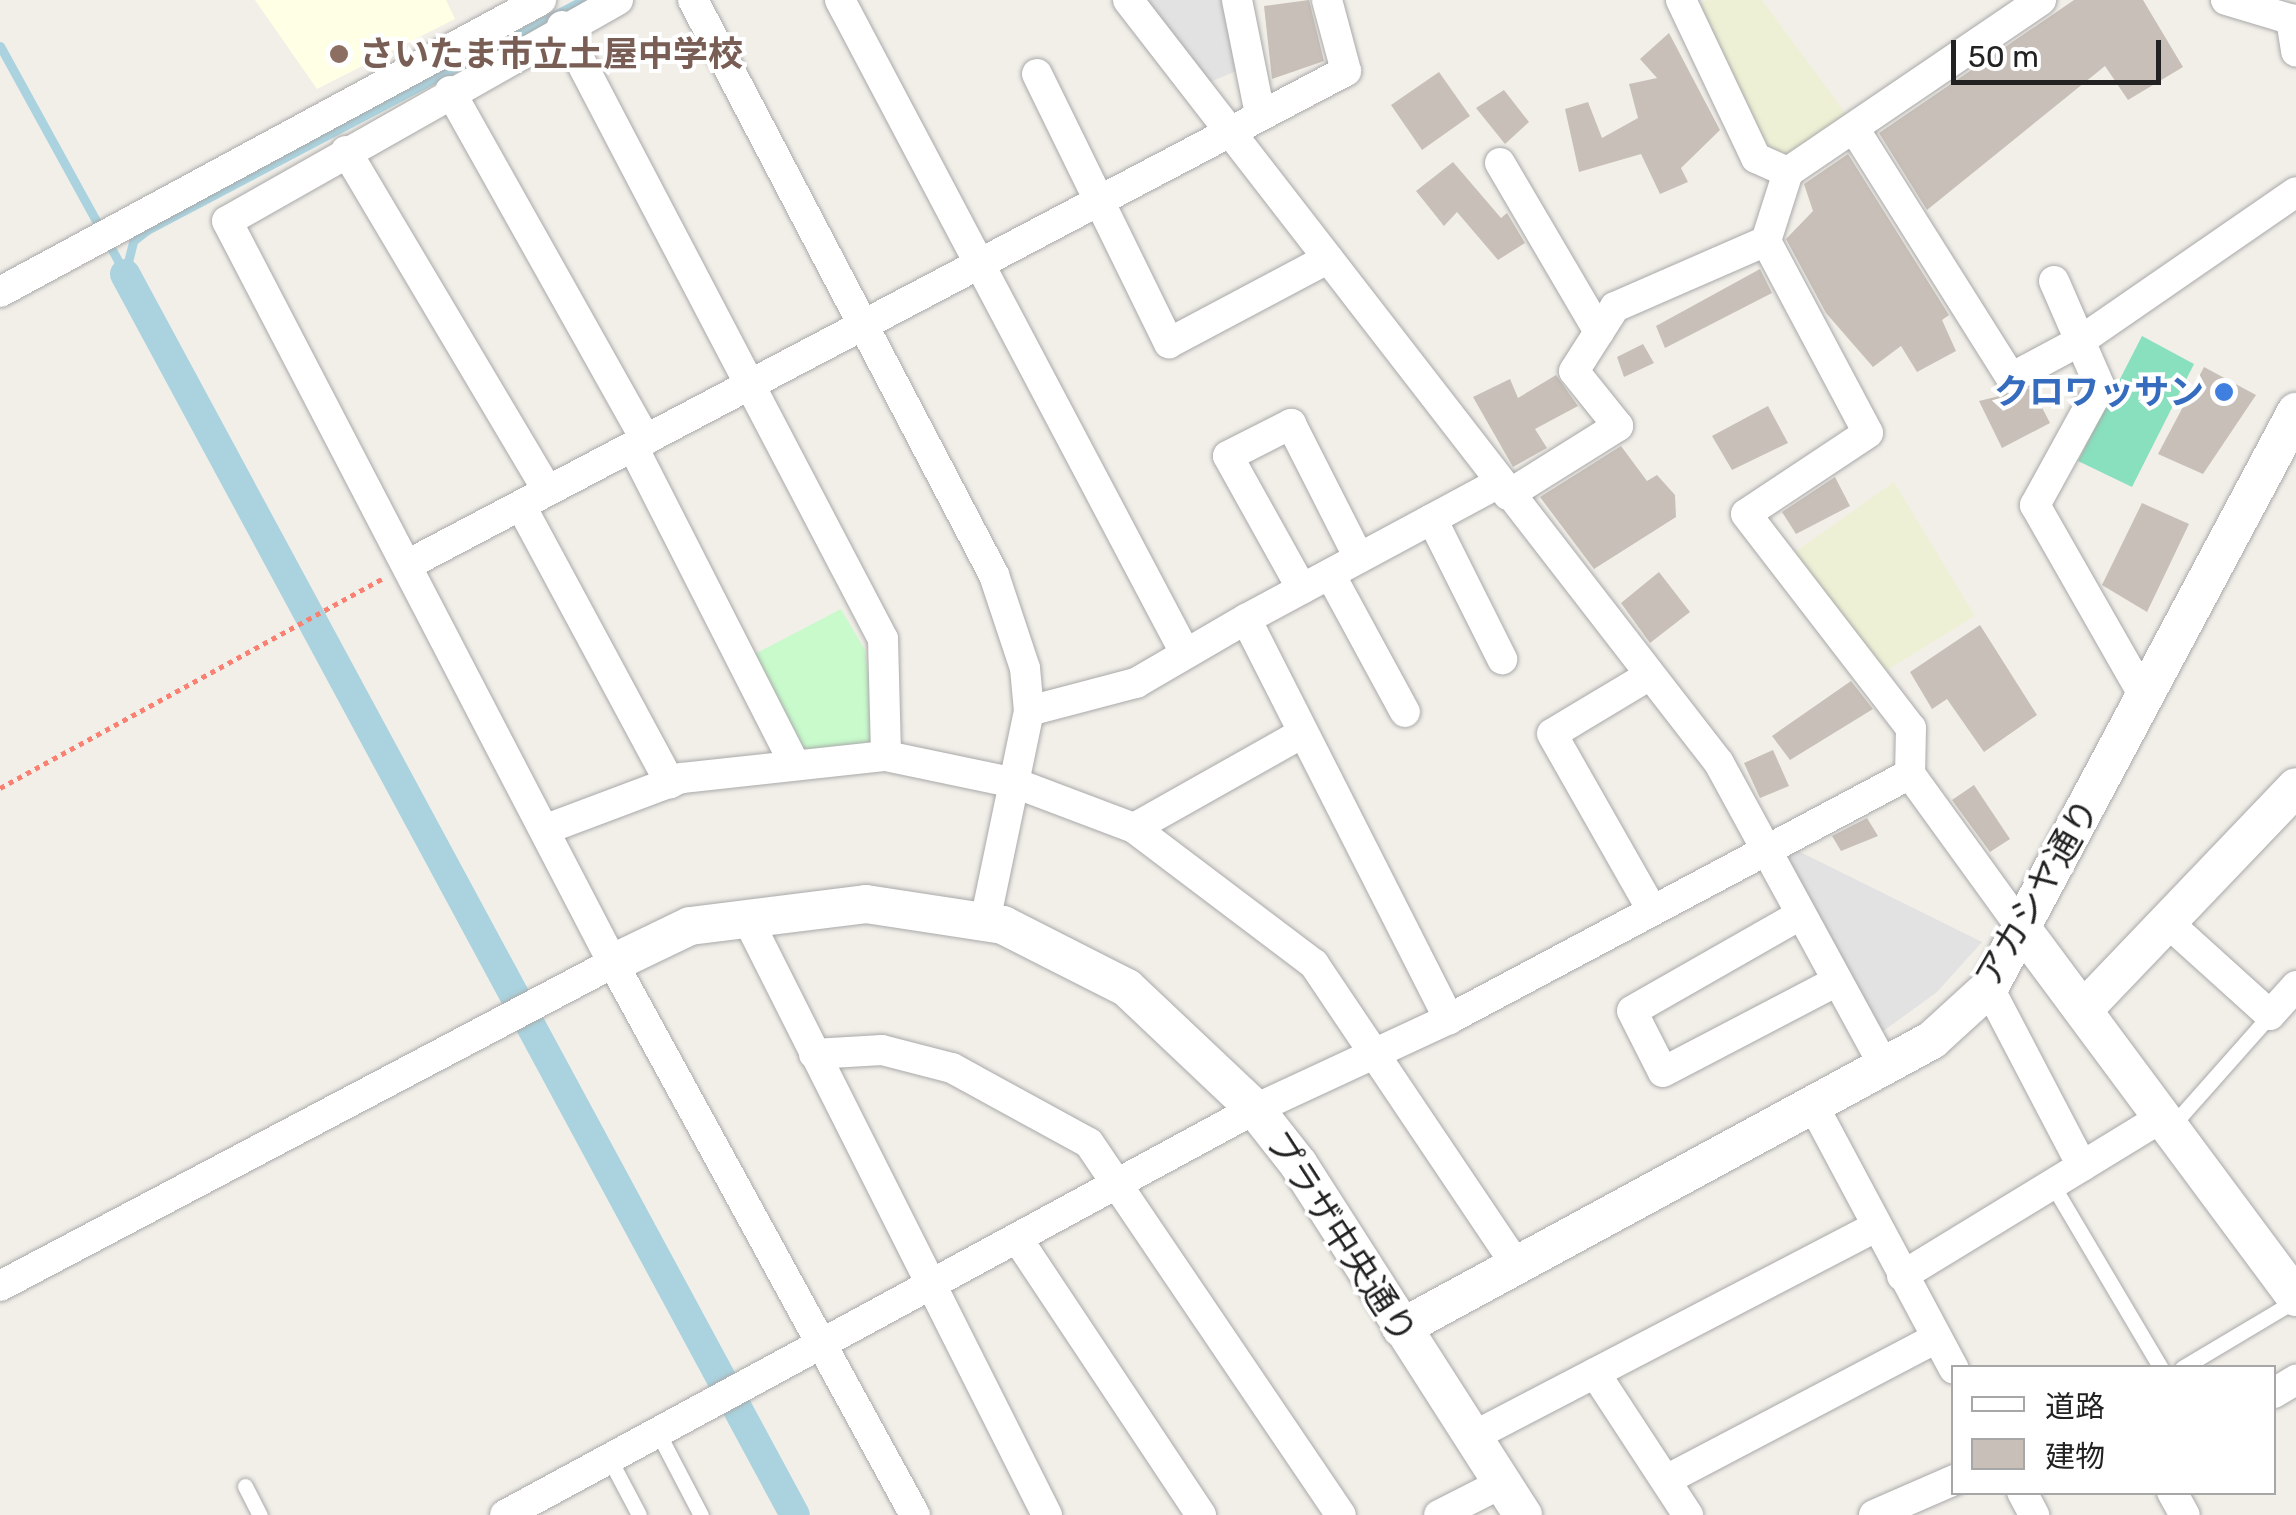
<!DOCTYPE html>
<html>
<head>
<meta charset="utf-8">
<style>
	body { margin:0 }
	#map { position:relative; width:2296px; height:1515px; overflow:hidden; background:#f2efe9; font-family:Rubik,"Noto Sans JP",sans-serif }
	div>[style] { position:absolute }
	.education>* { inset:0; background:#ffffe5 }
	.farmland>* { inset:0; background:#eef0d5 }
	.park>* { inset:0; background:#c8facc }
	.pitch>* { inset:0; background:#88e0be }
	.parking>* { inset:0; background:#e2e2e2 }
	.stream>* { height:9px; margin:-4.5px; padding:0 4.5px; transform-origin:4.5px; border-radius:4.5px; background:#aad3df }
	.canal>* { height:30px; margin:-15px; padding:0 15px; transform-origin:15px; border-radius:15px; background:#aad3df }
	.building>* { inset:0; background:#c7bfb8 }
	.path>* { height:5px; margin-top:-2.5px; transform-origin:0; background:repeating-linear-gradient(90deg,#fa8072 0 5px,transparent 0 10px) }
	.roads { filter:drop-shadow(0 0 2px #a9a9a9) drop-shadow(0 0 2px #a9a9a9) }
	.service>* { height:15px; margin:-7.5px; padding:0 7.5px; transform-origin:7.5px; border-radius:7.5px; background:#fff }
	.minor>* { height:30px; margin:-15px; padding:0 15px; transform-origin:15px; border-radius:15px; background:#fff }
	.tertiary>* { height:38px; margin:-19px; padding:0 19px; transform-origin:19px; border-radius:19px; background:#fff }
	.dots>* { width:28px; height:28px; translate:-50% -50%; box-sizing:border-box; border:5px solid #fff; border-radius:50% }
	span { translate:-50% -50%; white-space:nowrap; text-align:center; line-height:1.15; -webkit-text-stroke:8px #fff; paint-order:stroke }
	.education-label { font-size:35px; color:#785e54; font-weight:700 }
	.left { translate:0 -50%; text-align:left }
	.shop-label { font-size:35px; color:#366cbe; font-weight:700 }
	.right { translate:-100% -50%; text-align:right }
	.street-label { font-size:35px; color:#222 }
	.legend { position:absolute; left:1951px; top:1365px; width:325px; height:130px; box-sizing:border-box; background:#fff; border:2px solid #a7a7a7; margin:0; padding:12px 18px; list-style:none; font-size:30px; color:#222 }
	.legend li { display:flex; align-items:center; gap:20px; height:50px }
	.legend b { width:50px; border:2px solid #a7a7a7 }
	.scale { position:absolute; left:1951px; top:40px; width:210px; height:45px; box-sizing:border-box; border:5px solid #222; border-top:0; padding-left:12px; font-size:30px; line-height:35px; white-space:nowrap; color:#222; -webkit-text-stroke:8px #fff; paint-order:stroke }
</style>
</head>
<body>
<div id="map">
	<div class="education">
		<i style="clip-path:polygon(255px 0,446px 0,455px 19px,317px 89px)"></i>
	</div>
	<div class="farmland">
		<i style="clip-path:polygon(1707px 0,1762px 0,1849px 118px,1788px 165px,1761px 150px,1697px 6px)"></i>
		<i style="clip-path:polygon(1894px 482px,1975px 616px,1879px 675px,1788px 557px)"></i>
	</div>
	<div class="park">
		<i style="clip-path:polygon(841px 609px,865px 650px,876px 740px,862px 753px,812px 753px,798px 745px,753px 655px)"></i>
	</div>
	<div class="pitch">
		<i style="clip-path:polygon(2142px 336px,2194px 364px,2132px 487px,2078px 461px)"></i>
	</div>
	<div class="parking">
		<i style="clip-path:polygon(1136px 0,1232px 0,1241px 69px,1200px 86px)"></i>
		<i style="clip-path:polygon(1784px 844px,1982px 942px,1937px 992px,1882px 1032px,1775px 847px)"></i>
	</div>
	<div class="stream">
		<i style="left:0;top:46px;width:258px;rotate:61.2deg"></i>
		<i style="left:125px;top:274px;width:34px;rotate:-76deg"></i>
		<i style="left:133px;top:241px;width:18px;rotate:-38deg"></i>
		<i style="left:147px;top:230px;width:493px;rotate:-27.8deg"></i>
	</div>
	<div class="canal">
		<i style="left:125px;top:274px;width:1410px;rotate:61.64deg"></i>
	</div>
	<div class="building">
		<i style="clip-path:polygon(1309px 0,1324px 61px,1272px 79px,1264px 6px)"></i>
		<i style="clip-path:polygon(2074px 0,2143px 0,2183px 67px,2128px 100px,2105px 66px,1927px 210px,1879px 133px)"></i>
		<i style="clip-path:polygon(1669px 33px,1720px 130px,1681px 168px,1688px 182px,1660px 194px,1641px 154px,1579px 172px,1565px 109px,1588px 102px,1602px 138px,1638px 118px,1629px 84px,1657px 78px,1640px 59px)"></i>
		<i style="clip-path:polygon(1439px 72px,1470px 116px,1422px 150px,1391px 105px)"></i>
		<i style="clip-path:polygon(1504px 90px,1529px 122px,1505px 144px,1476px 108px)"></i>
		<i style="clip-path:polygon(1848px 154px,1949px 315px,1942px 320px,1956px 351px,1917px 372px,1901px 346px,1873px 367px,1826px 313px,1786px 239px,1813px 211px,1804px 184px)"></i>
		<i style="clip-path:polygon(1453px 162px,1501px 218px,1507px 213px,1525px 243px,1498px 260px,1457px 212px,1444px 226px,1416px 191px)"></i>
		<i style="clip-path:polygon(1760px 269px,1772px 293px,1665px 348px,1656px 326px)"></i>
		<i style="clip-path:polygon(1643px 344px,1654px 363px,1624px 377px,1617px 357px)"></i>
		<i style="clip-path:polygon(2204px 367px,2256px 395px,2203px 474px,2158px 454px)"></i>
		<i style="clip-path:polygon(1556px 375px,1578px 406px,1535px 429px,1547px 448px,1513px 467px,1473px 397px,1510px 379px,1518px 398px)"></i>
		<i style="clip-path:polygon(2032px 388px,2050px 423px,2002px 448px,1979px 401px)"></i>
		<i style="clip-path:polygon(1768px 406px,1788px 443px,1732px 470px,1712px 436px)"></i>
		<i style="clip-path:polygon(1621px 446px,1647px 481px,1657px 475px,1675px 495px,1676px 517px,1594px 569px,1540px 497px)"></i>
		<i style="clip-path:polygon(1835px 477px,1850px 506px,1796px 534px,1782px 512px)"></i>
		<i style="clip-path:polygon(2142px 503px,2189px 524px,2147px 612px,2102px 585px)"></i>
		<i style="clip-path:polygon(1659px 572px,1690px 612px,1650px 643px,1621px 603px)"></i>
		<i style="clip-path:polygon(1980px 625px,2037px 715px,1984px 752px,1947px 699px,1932px 709px,1910px 672px)"></i>
		<i style="clip-path:polygon(1851px 681px,1873px 709px,1790px 760px,1772px 736px)"></i>
		<i style="clip-path:polygon(1773px 750px,1789px 786px,1760px 798px,1744px 763px)"></i>
		<i style="clip-path:polygon(1974px 785px,2010px 839px,1990px 852px,1952px 800px)"></i>
		<i style="clip-path:polygon(1867px 818px,1878px 836px,1841px 851px,1832px 836px)"></i>
	</div>
	<div class="path">
		<i style="left:0;top:788px;width:437px;rotate:-28.7deg"></i>
	</div>
	<div class="roads">
		<div class="service">
			<i style="left:2170px;top:1128px;width:151px;rotate:-48.5deg"></i>
			<i style="left:2052px;top:1184px;width:214px;rotate:59.4deg"></i>
			<i style="left:2182px;top:1368px;width:133px;rotate:-30.8deg"></i>
			<i style="left:657px;top:1431px;width:95px;rotate:62.4deg"></i>
			<i style="left:609px;top:1458px;width:64px;rotate:62.2deg"></i>
			<i style="left:245px;top:1486px;width:33px;rotate:63deg"></i>
		</div>
		<div class="minor">
			<i style="left:618px;top:0;width:449px;rotate:150.5deg"></i>
			<i style="left:227px;top:221px;width:836px;rotate:62.52deg"></i>
			<i style="left:613px;top:963px;width:629px;rotate:61.32deg"></i>
			<i style="left:693px;top:0;width:649px;rotate:62.37deg"></i>
			<i style="left:994px;top:575px;width:98px;rotate:71.6deg"></i>
			<i style="left:1025px;top:668px;width:43px;rotate:84.7deg"></i>
			<i style="left:1029px;top:711px;width:216px;rotate:101.8deg"></i>
			<i style="left:840px;top:0;width:734px;rotate:62.14deg"></i>
			<i style="left:1128px;top:0;width:965px;rotate:52.24deg"></i>
			<i style="left:1719px;top:763px;width:345px;rotate:61.4deg"></i>
			<i style="left:1237px;top:0;width:116px;rotate:78.6deg"></i>
			<i style="left:1681px;top:0;width:175px;rotate:64.6deg"></i>
			<i style="left:1756px;top:158px;width:35px;rotate:24deg"></i>
			<i style="left:1788px;top:172px;width:306px;rotate:-34.2deg"></i>
			<i style="left:2226px;top:0;width:73px;rotate:16.7deg"></i>
			<i style="left:2291px;top:19px;width:33px;rotate:81deg"></i>
			<i style="left:562px;top:26px;width:692px;rotate:62.36deg"></i>
			<i style="left:883px;top:639px;width:117px;rotate:88.5deg"></i>
			<i style="left:1037px;top:74px;width:300px;rotate:63.9deg"></i>
			<i style="left:1169px;top:343px;width:177px;rotate:-28deg"></i>
			<i style="left:450px;top:91px;width:400px;rotate:60.7deg"></i>
			<i style="left:1855px;top:130px;width:293px;rotate:57.8deg"></i>
			<i style="left:2011px;top:378px;width:78px;rotate:-28.2deg"></i>
			<i style="left:2080px;top:341px;width:262px;rotate:-34.6deg"></i>
			<i style="left:346px;top:151px;width:395px;rotate:59.3deg"></i>
			<i style="left:1500px;top:163px;width:196px;rotate:59.6deg"></i>
			<i style="left:1766px;top:241px;width:217px;rotate:62deg"></i>
			<i style="left:1868px;top:433px;width:146px;rotate:146.4deg"></i>
			<i style="left:1746px;top:514px;width:270px;rotate:52.4deg"></i>
			<i style="left:1911px;top:728px;width:46px;rotate:91.2deg"></i>
			<i style="left:1910px;top:774px;width:193px;rotate:54.1deg"></i>
			<i style="left:2054px;top:281px;width:116px;rotate:66.5deg"></i>
			<i style="left:2100px;top:387px;width:135px;rotate:118.8deg"></i>
			<i style="left:2035px;top:505px;width:222px;rotate:60.3deg"></i>
			<i style="left:0;top:292px;width:615px;rotate:-28.36deg"></i>
			<i style="left:633px;top:447px;width:355px;rotate:63deg"></i>
			<i style="left:1508px;top:495px;width:130px;rotate:-32.1deg"></i>
			<i style="left:1618px;top:426px;width:70px;rotate:-128.7deg"></i>
			<i style="left:1574px;top:371px;width:76px;rotate:-57.4deg"></i>
			<i style="left:1615px;top:307px;width:165px;rotate:-23.6deg"></i>
			<i style="left:1766px;top:241px;width:72px;rotate:-72.3deg"></i>
			<i style="left:521px;top:506px;width:315px;rotate:61.7deg"></i>
			<i style="left:1432px;top:519px;width:157px;rotate:63.4deg"></i>
			<i style="left:407px;top:565px;width:1061px;rotate:-27.75deg"></i>
			<i style="left:1346px;top:71px;width:73px;rotate:-105deg"></i>
			<i style="left:1330px;top:574px;width:157px;rotate:61.5deg"></i>
			<i style="left:1302px;top:589px;width:152px;rotate:-119.1deg"></i>
			<i style="left:1228px;top:456px;width:71px;rotate:-26.9deg"></i>
			<i style="left:1291px;top:424px;width:150px;rotate:63.1deg"></i>
			<i style="left:1246px;top:619px;width:287px;rotate:-28.3deg"></i>
			<i style="left:1650px;top:675px;width:114px;rotate:149deg"></i>
			<i style="left:1552px;top:734px;width:202px;rotate:60.4deg"></i>
			<i style="left:1029px;top:711px;width:111px;rotate:-14.7deg"></i>
			<i style="left:1136px;top:683px;width:127px;rotate:-30.2deg"></i>
			<i style="left:1246px;top:619px;width:449px;rotate:63.1deg"></i>
			<i style="left:549px;top:828px;width:142px;rotate:-20.6deg"></i>
			<i style="left:682px;top:778px;width:205px;rotate:-6.2deg"></i>
			<i style="left:886px;top:756px;width:132px;rotate:11.8deg"></i>
			<i style="left:1015px;top:783px;width:127px;rotate:20.7deg"></i>
			<i style="left:1134px;top:828px;width:226px;rotate:37.1deg"></i>
			<i style="left:1314px;top:964px;width:362px;rotate:56.1deg"></i>
			<i style="left:1134px;top:828px;width:189px;rotate:-29.4deg"></i>
			<i style="left:1800px;top:915px;width:193px;rotate:150.3deg"></i>
			<i style="left:1632px;top:1011px;width:68px;rotate:63.1deg"></i>
			<i style="left:1663px;top:1072px;width:196px;rotate:-27.6deg"></i>
			<i style="left:747px;top:918px;width:668px;rotate:63.32deg"></i>
			<i style="left:2166px;top:921px;width:140px;rotate:42.1deg"></i>
			<i style="left:2270px;top:1015px;width:39px;rotate:-48deg"></i>
			<i style="left:1989px;top:988px;width:201px;rotate:62.4deg"></i>
			<i style="left:814px;top:1054px;width:68px;rotate:-3.4deg"></i>
			<i style="left:882px;top:1050px;width:72px;rotate:14.4deg"></i>
			<i style="left:952px;top:1068px;width:156px;rotate:28.7deg"></i>
			<i style="left:1089px;top:1143px;width:449px;rotate:55.9deg"></i>
			<i style="left:1813px;top:1105px;width:299px;rotate:61.9deg"></i>
			<i style="left:1019px;top:1241px;width:329px;rotate:56.4deg"></i>
			<i style="left:1902px;top:1276px;width:301px;rotate:-31.4deg"></i>
			<i style="left:0;top:1286px;width:693px;rotate:-27.79deg"></i>
			<i style="left:1595px;top:1373px;width:170px;rotate:56.8deg"></i>
			<i style="left:2274px;top:1393px;width:26px;rotate:-31deg"></i>
			<i style="left:1472px;top:1437px;width:454px;rotate:-27.5deg"></i>
			<i style="left:1666px;top:1480px;width:305px;rotate:-27.7deg"></i>
			<i style="left:2022px;top:1492px;width:26px;rotate:62deg"></i>
			<i style="left:2172px;top:1492px;width:26px;rotate:61deg"></i>
			<i style="left:505px;top:1515px;width:853px;rotate:-28.43deg"></i>
			<i style="left:1255px;top:1109px;width:214px;rotate:-24.9deg"></i>
			<i style="left:1449px;top:1019px;width:522px;rotate:-27.99deg"></i>
			<i style="left:1439px;top:1515px;width:71px;rotate:-26.9deg"></i>
			<i style="left:1874px;top:1515px;width:87px;rotate:-23.6deg"></i>
		</div>
		<div class="tertiary">
			<i style="left:2023px;top:930px;width:457px;rotate:53.4deg"></i>
			<i style="left:613px;top:963px;width:85px;rotate:-25.7deg"></i>
			<i style="left:690px;top:926px;width:177px;rotate:-7.1deg"></i>
			<i style="left:866px;top:904px;width:139px;rotate:8.7deg"></i>
			<i style="left:1003px;top:925px;width:139px;rotate:26.9deg"></i>
			<i style="left:1127px;top:988px;width:176px;rotate:43.4deg"></i>
			<i style="left:1255px;top:1109px;width:71px;rotate:51.8deg"></i>
			<i style="left:1299px;top:1165px;width:416px;rotate:57.4deg"></i>
			<i style="left:2086px;top:1007px;width:304px;rotate:-46.3deg"></i>
			<i style="left:1401px;top:1328px;width:604px;rotate:-28.47deg"></i>
			<i style="left:1932px;top:1040px;width:77px;rotate:-42.4deg"></i>
			<i style="left:1989px;top:988px;width:653px;rotate:-61.94deg"></i>
		</div>
	</div>
	<div class="dots">
		<i style="left:339px;top:54px;background:#8d6e63"></i>
		<i style="left:2224px;top:392px;background:#3f7fe0"></i>
	</div>
	<div class="education-label">
		<span class="left" style="left:359px;top:54px">さいたま市立土屋中学校</span>
	</div>
	<div class="shop-label">
		<span class="right" style="left:2204px;top:392px">クロワッサン</span>
	</div>
	<div class="street-label">
		<span style="left:2037px;top:893px;rotate:-60deg">アカシヤ通り</span>
		<span style="left:1341px;top:1237px;rotate:57deg">プラザ中央通り</span>
	</div>
	<ul class="legend">
	<li><b style="height:12px;background:#fff"></b>道路</li>
	<li><b style="height:28px;background:#c7bfb8"></b>建物</li>
	</ul>
	<div class="scale">50 m</div>
</div>
</body>
</html>
